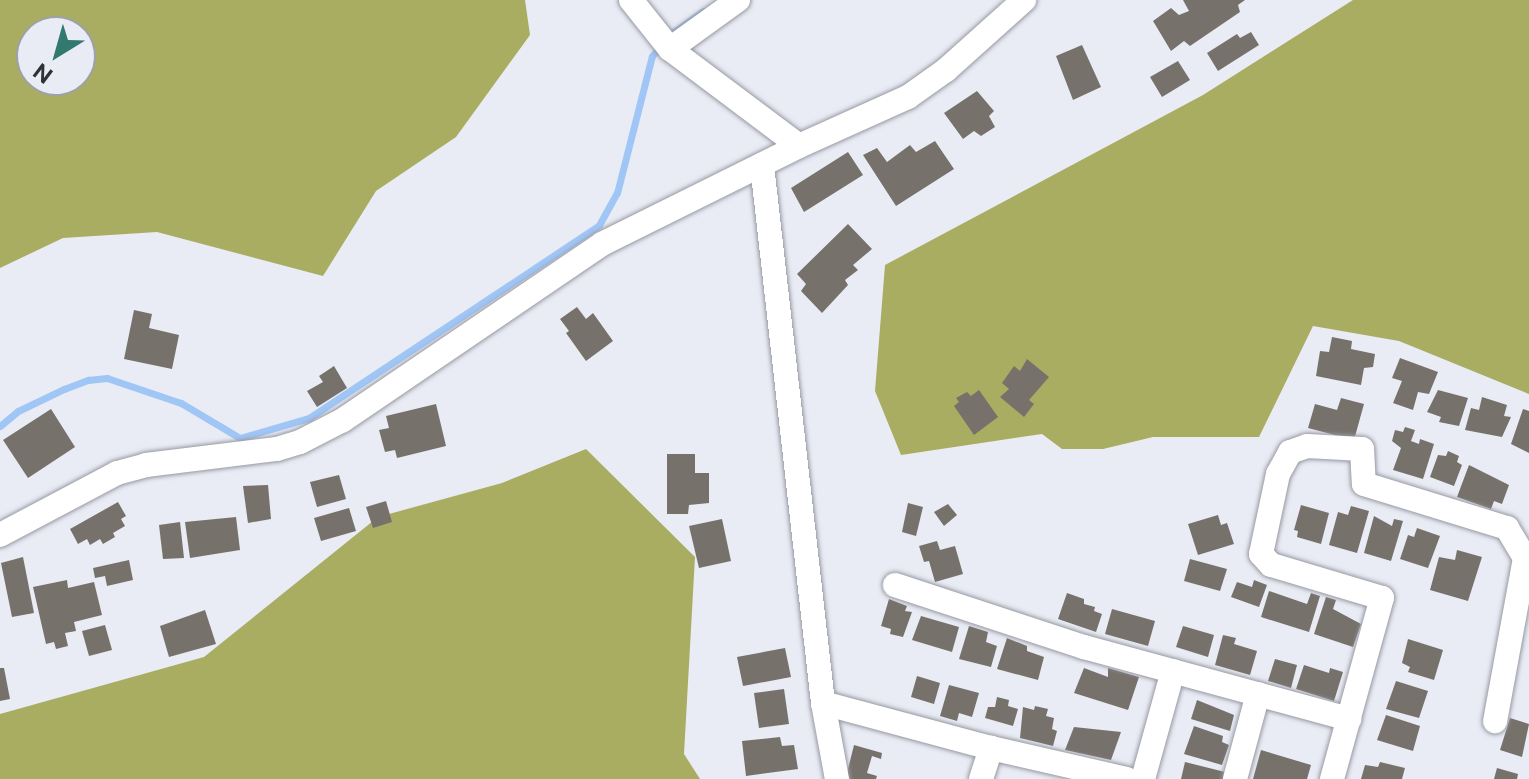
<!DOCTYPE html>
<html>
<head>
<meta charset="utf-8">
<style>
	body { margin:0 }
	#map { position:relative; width:1529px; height:779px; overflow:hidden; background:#e9ecf5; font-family:"Public Sans",sans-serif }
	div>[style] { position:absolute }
	.forest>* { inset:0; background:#a9ad62 }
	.stream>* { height:7px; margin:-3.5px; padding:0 3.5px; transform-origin:3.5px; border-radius:3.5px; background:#a0c6f6 }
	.building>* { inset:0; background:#77716b }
	.roads { filter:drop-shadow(0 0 2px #9799a2) drop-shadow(0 0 2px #9799a2) }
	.street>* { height:24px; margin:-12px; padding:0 12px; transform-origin:12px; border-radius:12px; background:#fff }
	span { translate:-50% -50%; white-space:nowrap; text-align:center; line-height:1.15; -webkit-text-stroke:8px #e9ecf5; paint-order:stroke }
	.north { position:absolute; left:16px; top:16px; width:80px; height:80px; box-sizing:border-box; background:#e9ecf5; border:2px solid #9fa1a8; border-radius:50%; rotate:217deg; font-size:22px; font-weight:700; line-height:32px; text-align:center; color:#303134 }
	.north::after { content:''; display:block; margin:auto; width:28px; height:36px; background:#327970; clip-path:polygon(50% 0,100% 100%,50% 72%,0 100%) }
</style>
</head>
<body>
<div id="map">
	<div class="forest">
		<i style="clip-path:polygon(evenodd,0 0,525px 0,530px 35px,456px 137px,376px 191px,323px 276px,157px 232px,63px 238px,0 268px,0 0,32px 32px,80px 32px,80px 80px,32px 80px,32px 32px)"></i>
		<i style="clip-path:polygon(1353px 0,1529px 0,1529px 394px,1399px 341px,1313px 326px,1259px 437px,1153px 437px,1103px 449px,1062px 449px,1042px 434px,901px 455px,875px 391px,885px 265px,1203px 95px)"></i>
		<i style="clip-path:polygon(586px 449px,695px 557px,684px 754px,700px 779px,0 779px,0 714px,204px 657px,378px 517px,502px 483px)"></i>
	</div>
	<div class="stream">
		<i style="left:0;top:426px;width:23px;rotate:-40deg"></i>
		<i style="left:18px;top:411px;width:51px;rotate:-25.6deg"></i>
		<i style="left:64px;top:389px;width:26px;rotate:-21deg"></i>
		<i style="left:88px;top:380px;width:19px;rotate:-6deg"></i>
		<i style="left:107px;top:378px;width:78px;rotate:18.7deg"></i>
		<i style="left:181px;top:403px;width:69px;rotate:30.7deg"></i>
		<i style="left:240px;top:438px;width:72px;rotate:-16.2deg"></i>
		<i style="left:309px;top:418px;width:348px;rotate:-33.6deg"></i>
		<i style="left:599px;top:225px;width:37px;rotate:-61deg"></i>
		<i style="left:617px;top:193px;width:141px;rotate:-75.7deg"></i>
		<i style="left:652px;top:56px;width:30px;rotate:-49deg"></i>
		<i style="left:672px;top:33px;width:38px;rotate:-35deg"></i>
	</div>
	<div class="building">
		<i style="clip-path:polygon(1183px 0,1245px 0,1238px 5px,1240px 12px,1190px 46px,1184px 41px,1171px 51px,1153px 21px,1171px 8px,1179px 15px,1189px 11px)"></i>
		<i style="clip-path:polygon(1251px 32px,1259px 45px,1218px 71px,1207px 53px,1237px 34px,1240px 38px)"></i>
		<i style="clip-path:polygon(1082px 45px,1101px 87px,1073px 100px,1056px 56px)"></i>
		<i style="clip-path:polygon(1178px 61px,1190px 80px,1162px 97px,1150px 77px)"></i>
		<i style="clip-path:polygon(977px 91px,994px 111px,989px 116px,995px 127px,981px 136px,974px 131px,963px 139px,944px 113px)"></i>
		<i style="clip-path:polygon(935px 141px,954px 169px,896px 206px,863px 155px,877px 148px,887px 162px,910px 145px,916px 152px)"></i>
		<i style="clip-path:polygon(848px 152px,863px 175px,804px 212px,791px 188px)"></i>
		<i style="clip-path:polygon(848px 224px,872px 249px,853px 265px,858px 270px,845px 280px,848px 285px,822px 313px,801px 291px,806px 284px,797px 274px)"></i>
		<i style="clip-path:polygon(577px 307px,586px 319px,593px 313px,613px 341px,586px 361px,566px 333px,569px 331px,560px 319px)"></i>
		<i style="clip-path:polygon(134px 310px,152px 314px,149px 328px,179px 335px,172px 369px,124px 359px)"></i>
		<i style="clip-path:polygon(1332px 337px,1352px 341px,1351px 349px,1375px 354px,1373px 367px,1364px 368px,1361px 385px,1316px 376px,1320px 351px,1329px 352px)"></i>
		<i style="clip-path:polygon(1400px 358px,1438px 372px,1429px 394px,1418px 392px,1413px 410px,1393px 403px,1402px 381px,1392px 378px)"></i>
		<i style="clip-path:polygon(1027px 359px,1049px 377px,1029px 400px,1034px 404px,1024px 417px,1000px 397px,1009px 389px,1002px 383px,1014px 366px,1020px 371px)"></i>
		<i style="clip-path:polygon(334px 366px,347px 388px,317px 407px,307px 391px,323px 382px,319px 376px)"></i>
		<i style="clip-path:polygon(979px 390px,998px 417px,974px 435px,954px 406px,959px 402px,956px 398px,967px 392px,971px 396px)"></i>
		<i style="clip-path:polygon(1438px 390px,1468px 398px,1459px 426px,1439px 422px,1441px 417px,1427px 412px)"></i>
		<i style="clip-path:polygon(1482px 397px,1507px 405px,1504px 416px,1511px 417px,1502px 437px,1465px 430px,1471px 408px,1479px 410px)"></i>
		<i style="clip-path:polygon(1341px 398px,1364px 404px,1354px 440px,1308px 428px,1315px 404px,1337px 410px)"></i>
		<i style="clip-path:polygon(436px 404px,446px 446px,397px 458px,395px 450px,385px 452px,379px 430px,389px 428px,386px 416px)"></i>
		<i style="clip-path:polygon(51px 409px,75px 447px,28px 478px,3px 440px)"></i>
		<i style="clip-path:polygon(1523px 409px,1529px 411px,1529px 453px,1511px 444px)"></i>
		<i style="clip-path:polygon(1405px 427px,1415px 430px,1411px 441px,1419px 444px,1420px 439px,1434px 444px,1423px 479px,1393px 470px,1401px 448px,1392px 441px,1395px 430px,1403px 432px)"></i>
		<i style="clip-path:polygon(1448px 451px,1459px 456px,1457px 462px,1462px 465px,1454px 486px,1430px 477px,1438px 455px,1446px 456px)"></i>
		<i style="clip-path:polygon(667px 454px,695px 454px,695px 473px,709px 473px,709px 503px,689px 505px,688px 514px,667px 514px)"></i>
		<i style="clip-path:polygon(1469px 465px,1509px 485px,1502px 504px,1494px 501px,1491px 509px,1457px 497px)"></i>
		<i style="clip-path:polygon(339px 475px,346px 499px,317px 507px,310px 482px)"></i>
		<i style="clip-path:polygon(268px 485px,271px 519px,248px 523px,243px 486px)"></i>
		<i style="clip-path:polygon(386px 501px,392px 522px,373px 528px,366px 507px)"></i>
		<i style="clip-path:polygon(118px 502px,126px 516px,121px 519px,125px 526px,113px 533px,115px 537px,103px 544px,100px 539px,90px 545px,87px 539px,78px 544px,70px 529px)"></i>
		<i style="clip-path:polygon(908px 503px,923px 507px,916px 536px,902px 532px)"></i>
		<i style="clip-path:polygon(948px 504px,957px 515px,944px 526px,934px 512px)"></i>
		<i style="clip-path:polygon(1301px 505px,1329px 513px,1321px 544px,1297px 537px,1298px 531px,1294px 530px)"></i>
		<i style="clip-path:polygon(1351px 506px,1369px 511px,1357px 553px,1329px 545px,1338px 512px,1348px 515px)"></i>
		<i style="clip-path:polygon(349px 508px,356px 531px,321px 541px,314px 518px)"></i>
		<i style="clip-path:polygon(1218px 515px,1221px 525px,1227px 523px,1234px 544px,1198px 555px,1188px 524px)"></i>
		<i style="clip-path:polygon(1374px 516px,1392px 526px,1394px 519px,1403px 521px,1391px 561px,1364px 553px)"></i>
		<i style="clip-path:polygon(236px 517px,240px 550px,190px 558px,185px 522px)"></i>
		<i style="clip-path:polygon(722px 519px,731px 561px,699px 568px,689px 526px)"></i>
		<i style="clip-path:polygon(180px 522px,184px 558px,163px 559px,159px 525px)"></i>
		<i style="clip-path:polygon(1417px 528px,1440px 536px,1428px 568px,1400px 559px,1408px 535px,1414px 537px)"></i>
		<i style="clip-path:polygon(937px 541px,940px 550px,955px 546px,963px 574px,935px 582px,929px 561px,924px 562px,919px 546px)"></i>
		<i style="clip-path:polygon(1457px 550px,1482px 557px,1468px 601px,1430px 590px,1439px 557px,1455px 560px)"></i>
		<i style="clip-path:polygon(23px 557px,34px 613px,12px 617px,1px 563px)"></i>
		<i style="clip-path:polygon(1190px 559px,1227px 569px,1220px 591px,1184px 581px)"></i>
		<i style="clip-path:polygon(129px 560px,133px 580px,107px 586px,105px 576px,95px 578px,93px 568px)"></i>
		<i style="clip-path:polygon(67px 580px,68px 588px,94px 582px,102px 615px,74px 622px,76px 631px,65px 633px,68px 646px,56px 649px,54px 642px,46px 644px,33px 587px)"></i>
		<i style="clip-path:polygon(1254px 580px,1267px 585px,1259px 607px,1231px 597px,1237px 582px,1252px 587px)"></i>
		<i style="clip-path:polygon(1269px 591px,1307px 604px,1311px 593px,1320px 596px,1309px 632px,1261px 617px)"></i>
		<i style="clip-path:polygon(1067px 593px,1084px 599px,1084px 604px,1095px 607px,1094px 611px,1102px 614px,1096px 632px,1058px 619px)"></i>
		<i style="clip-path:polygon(1326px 597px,1336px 600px,1333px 609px,1361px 624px,1353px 647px,1314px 634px)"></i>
		<i style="clip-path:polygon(889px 599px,907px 606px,905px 611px,912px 612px,903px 637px,890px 634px,891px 629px,881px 626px)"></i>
		<i style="clip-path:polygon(1112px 609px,1155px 621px,1148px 646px,1105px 634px)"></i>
		<i style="clip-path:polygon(205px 610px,216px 644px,169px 657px,160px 626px)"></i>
		<i style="clip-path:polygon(921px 616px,959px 627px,952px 652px,912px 640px)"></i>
		<i style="clip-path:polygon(105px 625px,112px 650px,89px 656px,82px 631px)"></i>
		<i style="clip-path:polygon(969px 626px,988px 632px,986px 642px,997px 646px,991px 667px,959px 659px)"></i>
		<i style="clip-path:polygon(1183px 626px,1214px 635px,1208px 657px,1176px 647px)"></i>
		<i style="clip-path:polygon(1223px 635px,1236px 638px,1234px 644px,1257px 651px,1250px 675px,1215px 665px)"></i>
		<i style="clip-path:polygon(1007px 638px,1027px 646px,1027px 651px,1044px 657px,1038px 680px,997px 669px)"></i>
		<i style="clip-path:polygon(1408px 639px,1443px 650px,1434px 680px,1408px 672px,1410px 667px,1402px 663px)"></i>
		<i style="clip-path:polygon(785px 648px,791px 677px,743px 686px,737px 657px)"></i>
		<i style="clip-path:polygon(1275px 659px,1297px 665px,1291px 688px,1268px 681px)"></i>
		<i style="clip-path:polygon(1304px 665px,1329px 673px,1330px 668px,1343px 672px,1334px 701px,1296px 689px)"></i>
		<i style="clip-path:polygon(0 668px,4px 668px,10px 699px,0 701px)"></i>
		<i style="clip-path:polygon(1084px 668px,1108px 677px,1108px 668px,1139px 677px,1128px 710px,1074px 693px)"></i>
		<i style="clip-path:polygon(917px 676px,940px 683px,934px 704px,911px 697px)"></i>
		<i style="clip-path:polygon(1396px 681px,1428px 691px,1419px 718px,1386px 709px)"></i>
		<i style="clip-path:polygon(949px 685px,979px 693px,972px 717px,959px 713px,957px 721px,940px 716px)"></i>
		<i style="clip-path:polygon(784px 689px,789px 724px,759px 728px,754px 693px)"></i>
		<i style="clip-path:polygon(997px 697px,1009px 700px,1008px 706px,1018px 709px,1013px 726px,985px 718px,988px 707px,995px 707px)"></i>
		<i style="clip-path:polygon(1197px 700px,1234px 715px,1230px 731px,1191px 719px)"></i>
		<i style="clip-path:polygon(1035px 706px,1048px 709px,1046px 716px,1054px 718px,1052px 729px,1057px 731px,1053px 746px,1020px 738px,1023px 707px,1034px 710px)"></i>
		<i style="clip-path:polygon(1386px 715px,1420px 726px,1413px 751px,1377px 740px)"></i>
		<i style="clip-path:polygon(1510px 718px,1529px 724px,1522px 757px,1500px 750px)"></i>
		<i style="clip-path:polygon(1194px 726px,1223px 736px,1222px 742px,1229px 745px,1222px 765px,1184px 754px)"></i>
		<i style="clip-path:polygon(1074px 727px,1121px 732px,1111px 760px,1065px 750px)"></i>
		<i style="clip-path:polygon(780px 737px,782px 746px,794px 745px,798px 769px,746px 776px,742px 741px)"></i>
		<i style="clip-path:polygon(854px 745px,882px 753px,881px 759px,872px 756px,867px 773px,877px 776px,876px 779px,850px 779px,847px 773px)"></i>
		<i style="clip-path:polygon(1261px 750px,1311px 765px,1307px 779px,1253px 779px)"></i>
		<i style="clip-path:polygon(1185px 762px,1225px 772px,1223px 779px,1181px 779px)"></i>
		<i style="clip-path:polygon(1380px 762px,1405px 768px,1402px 779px,1361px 779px,1365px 765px,1378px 767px)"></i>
		<i style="clip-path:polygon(1497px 768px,1518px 774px,1517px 779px,1494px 779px)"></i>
	</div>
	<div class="roads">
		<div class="street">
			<i style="left:631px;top:0;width:63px;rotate:51.5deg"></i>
			<i style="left:670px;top:49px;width:161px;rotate:36.9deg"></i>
			<i style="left:670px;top:49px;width:84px;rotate:-35.8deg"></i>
			<i style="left:762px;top:165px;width:541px;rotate:83.53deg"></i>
			<i style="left:823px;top:703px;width:77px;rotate:79.6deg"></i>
			<i style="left:0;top:535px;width:132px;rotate:-27.9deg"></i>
			<i style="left:117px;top:473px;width:30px;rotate:-15deg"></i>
			<i style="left:146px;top:465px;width:132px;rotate:-7deg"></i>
			<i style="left:277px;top:449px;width:24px;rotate:-17deg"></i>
			<i style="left:300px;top:442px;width:48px;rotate:-27.1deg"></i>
			<i style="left:343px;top:420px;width:313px;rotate:-34.2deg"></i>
			<i style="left:602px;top:244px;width:220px;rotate:-26.4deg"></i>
			<i style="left:799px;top:146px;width:120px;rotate:-24.2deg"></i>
			<i style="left:908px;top:97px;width:47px;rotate:-35.4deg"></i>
			<i style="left:946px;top:70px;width:105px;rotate:-41.9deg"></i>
			<i style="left:895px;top:585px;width:199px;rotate:18.2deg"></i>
			<i style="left:1084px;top:647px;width:275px;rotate:15.2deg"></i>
			<i style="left:823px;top:703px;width:174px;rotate:15deg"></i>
			<i style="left:991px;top:748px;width:139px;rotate:12.9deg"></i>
			<i style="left:981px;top:779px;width:33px;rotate:-72deg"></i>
			<i style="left:1143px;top:779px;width:112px;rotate:-74.5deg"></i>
			<i style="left:1235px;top:779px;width:88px;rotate:-74.9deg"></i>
			<i style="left:1332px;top:779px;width:188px;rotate:-74.6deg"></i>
			<i style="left:1382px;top:598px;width:116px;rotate:-163.4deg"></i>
			<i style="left:1271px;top:565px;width:15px;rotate:-132deg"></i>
			<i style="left:1261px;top:554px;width:82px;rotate:-78deg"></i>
			<i style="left:1278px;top:474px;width:25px;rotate:-61deg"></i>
			<i style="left:1290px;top:452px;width:18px;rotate:-19deg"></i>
			<i style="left:1307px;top:446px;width:55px;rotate:3.1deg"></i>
			<i style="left:1362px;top:449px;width:35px;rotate:87deg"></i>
			<i style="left:1364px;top:484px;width:150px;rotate:17.1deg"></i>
			<i style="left:1507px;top:528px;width:35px;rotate:59deg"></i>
			<i style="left:1525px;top:558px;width:166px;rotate:100.4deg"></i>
		</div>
	</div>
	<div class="north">N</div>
</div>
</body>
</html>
